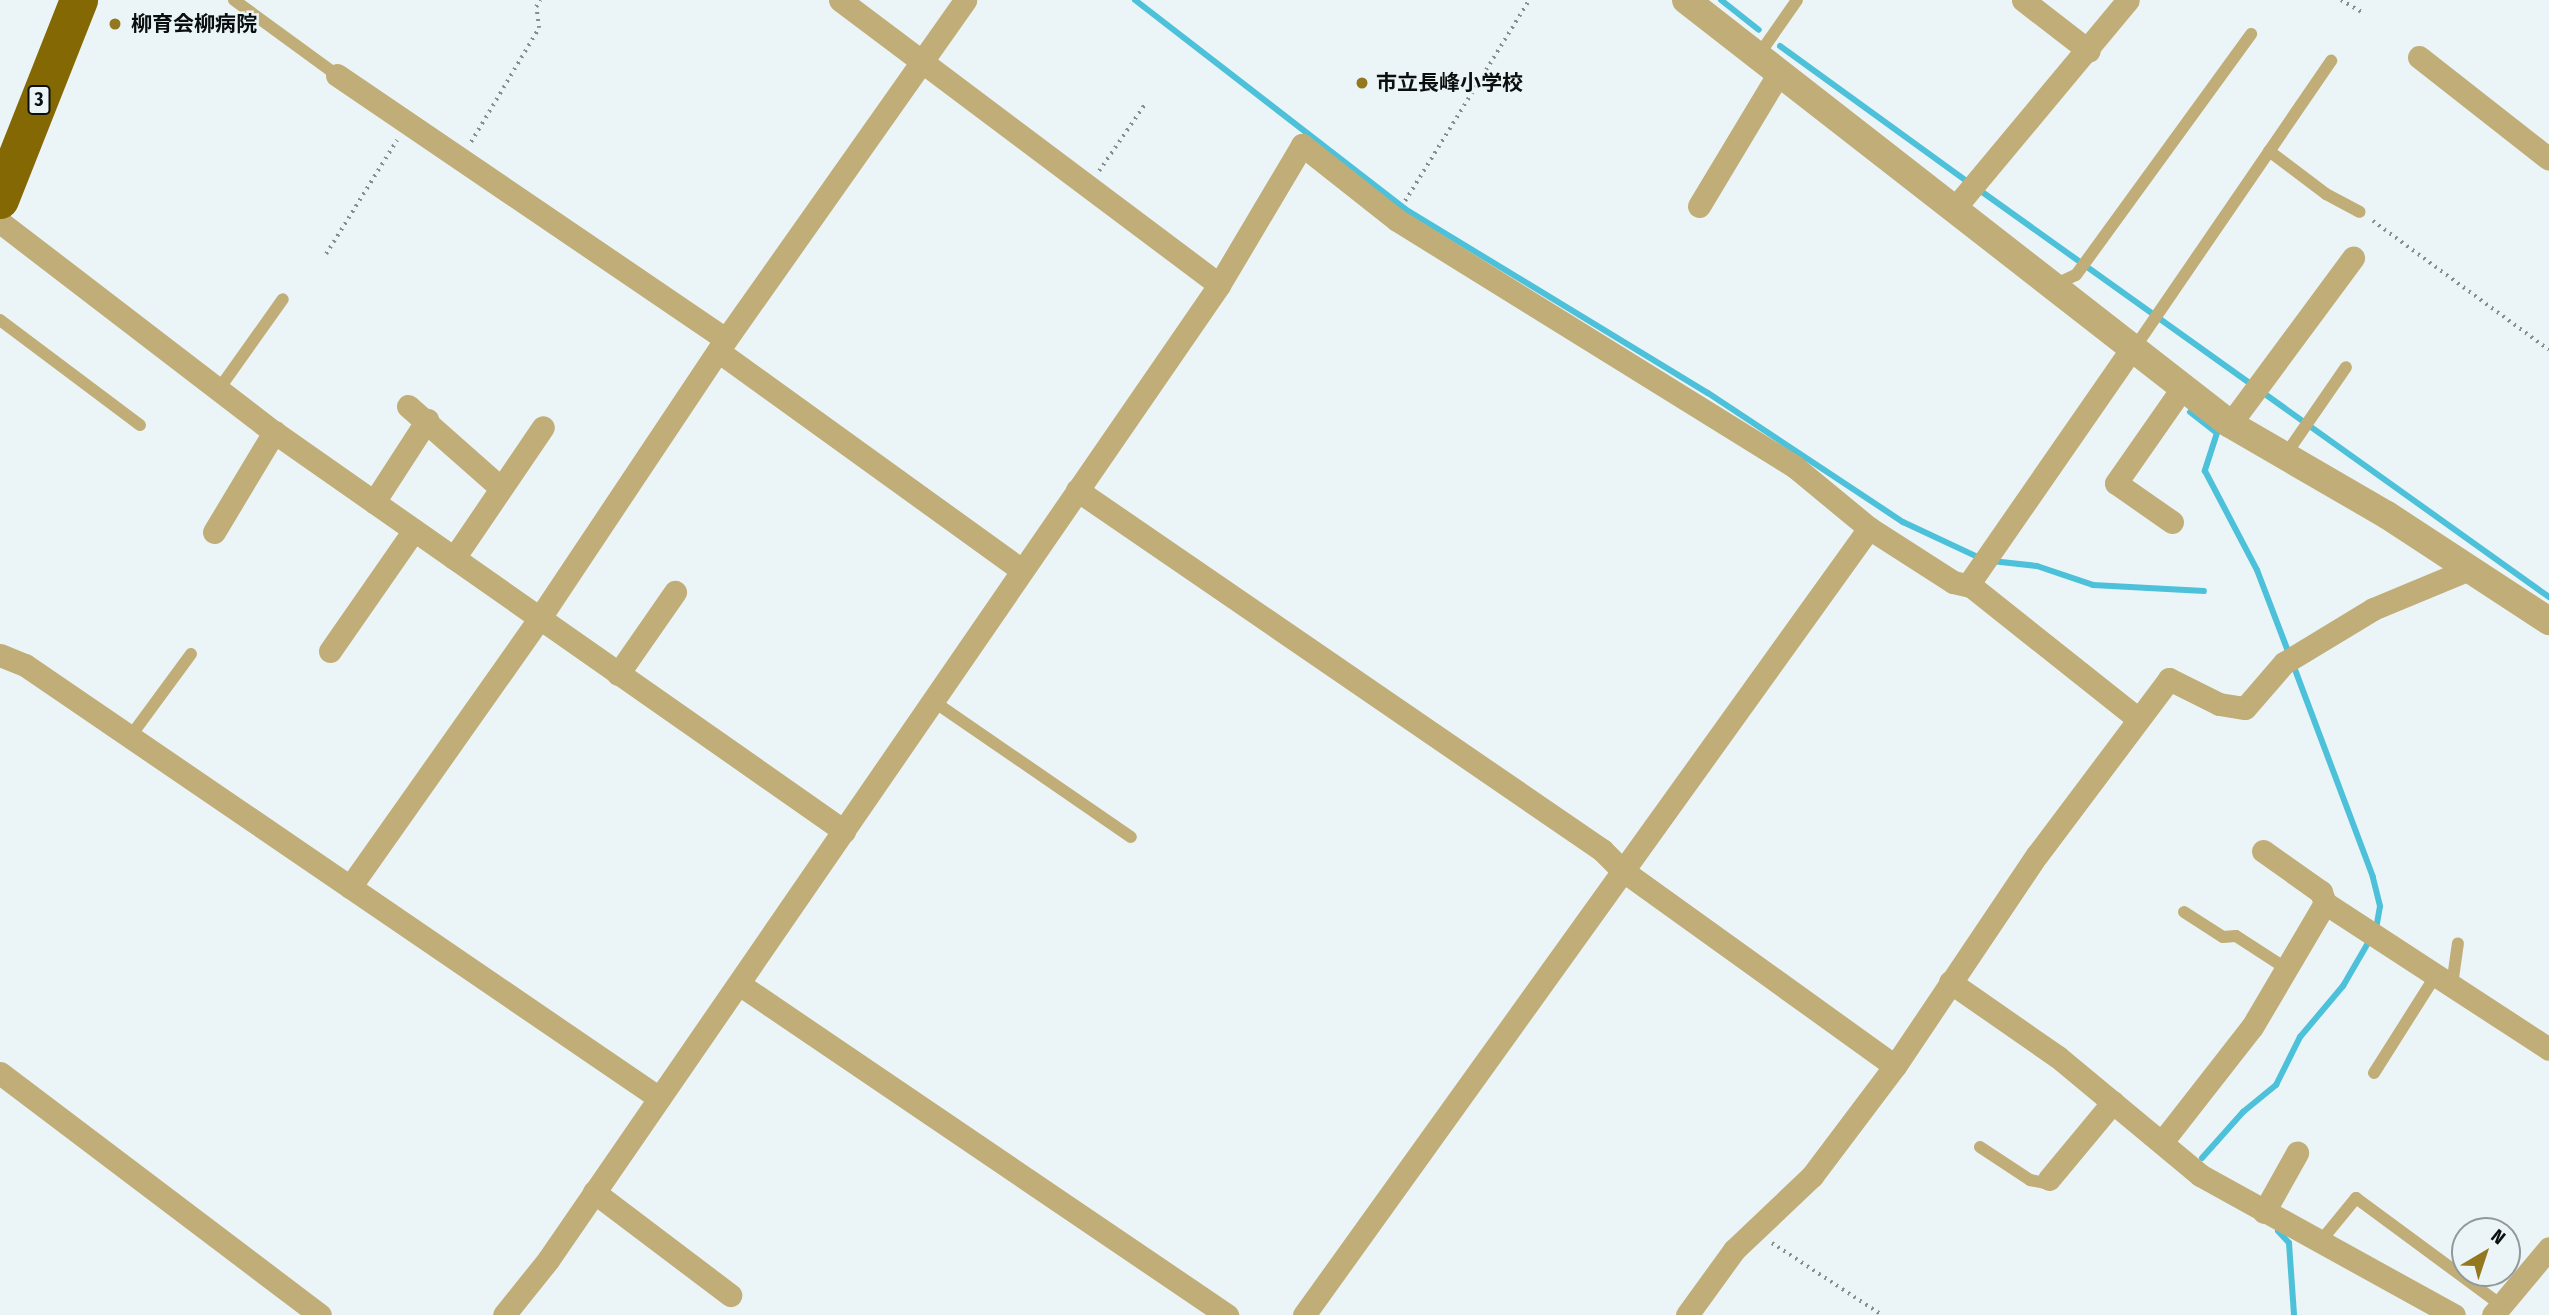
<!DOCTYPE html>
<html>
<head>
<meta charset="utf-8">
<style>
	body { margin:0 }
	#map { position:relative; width:2549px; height:1315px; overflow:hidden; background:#ebf5f7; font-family:"Fira Sans Condensed","Noto Sans JP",sans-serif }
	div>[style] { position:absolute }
	.stream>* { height:6px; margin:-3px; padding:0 3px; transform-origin:3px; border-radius:3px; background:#4dc1d9 }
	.path>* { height:3.5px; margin-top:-1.75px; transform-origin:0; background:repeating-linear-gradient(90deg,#878e8f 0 2px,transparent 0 7px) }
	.service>* { height:12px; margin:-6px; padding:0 6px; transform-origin:6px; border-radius:6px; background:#c1ad77 }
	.minor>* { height:23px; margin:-11.5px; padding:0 11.5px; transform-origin:11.5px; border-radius:11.5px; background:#c1ad77 }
	.tertiary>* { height:28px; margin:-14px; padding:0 14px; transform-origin:14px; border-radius:14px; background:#c1ad77 }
	.trunk>* { height:38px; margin:-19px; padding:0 19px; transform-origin:19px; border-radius:19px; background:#846804 }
	.dots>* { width:19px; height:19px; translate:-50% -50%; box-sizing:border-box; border:4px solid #ebf5f7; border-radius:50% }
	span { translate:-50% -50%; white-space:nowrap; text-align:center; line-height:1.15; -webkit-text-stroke:5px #ebf5f7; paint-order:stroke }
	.shield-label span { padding:2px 5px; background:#ebf5f7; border:2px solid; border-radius:5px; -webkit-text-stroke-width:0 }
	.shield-label { font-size:19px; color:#0b0f0f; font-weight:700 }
	.poi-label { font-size:21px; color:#0b0f0f; font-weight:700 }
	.left { translate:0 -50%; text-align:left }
	.north { position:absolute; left:2451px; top:1217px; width:70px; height:70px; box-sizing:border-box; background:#ebf5f7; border:2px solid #91999a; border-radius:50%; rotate:39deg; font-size:19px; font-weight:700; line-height:28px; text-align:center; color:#0b0f0f }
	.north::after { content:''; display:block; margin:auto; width:24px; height:32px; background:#94781f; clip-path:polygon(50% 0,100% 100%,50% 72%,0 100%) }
</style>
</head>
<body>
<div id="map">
	<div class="stream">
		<i style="left:1135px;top:0;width:341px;rotate:37.7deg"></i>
		<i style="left:1405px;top:209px;width:354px;rotate:31.3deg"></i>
		<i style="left:1708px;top:393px;width:234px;rotate:33.5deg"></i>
		<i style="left:1903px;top:522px;width:87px;rotate:25.1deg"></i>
		<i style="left:1721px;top:0;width:48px;rotate:38.3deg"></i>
		<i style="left:1780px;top:46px;width:233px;rotate:35.9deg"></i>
		<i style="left:1978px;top:189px;width:702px;rotate:35.55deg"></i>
		<i style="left:2190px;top:412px;width:34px;rotate:38deg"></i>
		<i style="left:2217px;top:433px;width:40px;rotate:108deg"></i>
		<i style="left:2205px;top:471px;width:112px;rotate:62.3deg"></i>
		<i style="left:2257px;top:570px;width:90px;rotate:69.1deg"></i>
		<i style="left:1992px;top:561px;width:45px;rotate:6.3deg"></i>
		<i style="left:2037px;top:566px;width:59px;rotate:18.7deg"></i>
		<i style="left:2093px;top:585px;width:111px;rotate:3.1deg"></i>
		<i style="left:2202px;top:1158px;width:62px;rotate:-48.3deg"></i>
		<i style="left:2243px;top:1112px;width:43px;rotate:-39.3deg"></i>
		<i style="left:2276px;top:1085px;width:54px;rotate:-63.4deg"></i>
		<i style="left:2300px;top:1037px;width:67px;rotate:-49.9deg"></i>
		<i style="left:2343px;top:986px;width:66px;rotate:-59.9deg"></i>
		<i style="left:2376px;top:929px;width:23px;rotate:-80deg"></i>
		<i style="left:2380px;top:906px;width:30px;rotate:-104deg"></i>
		<i style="left:2373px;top:877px;width:228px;rotate:-110.6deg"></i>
		<i style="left:2278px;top:1231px;width:16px;rotate:47deg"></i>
		<i style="left:2289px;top:1243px;width:72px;rotate:86deg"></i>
	</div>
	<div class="path">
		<i style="left:2341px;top:0;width:24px;rotate:30deg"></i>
		<i style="left:471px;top:142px;width:133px;rotate:-59.2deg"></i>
		<i style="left:539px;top:28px;width:21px;rotate:-98deg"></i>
		<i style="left:536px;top:7px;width:8px;rotate:-60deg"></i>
		<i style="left:1099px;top:171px;width:81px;rotate:-55.5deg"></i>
		<i style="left:1405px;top:201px;width:236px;rotate:-58.3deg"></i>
		<i style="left:2373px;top:221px;width:218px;rotate:36.2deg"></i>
		<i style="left:326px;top:254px;width:134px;rotate:-58.1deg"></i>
		<i style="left:1772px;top:1243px;width:131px;rotate:33.2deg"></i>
	</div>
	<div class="service">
		<i style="left:234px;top:0;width:127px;rotate:36.1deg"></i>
		<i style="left:1758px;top:56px;width:68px;rotate:-55.1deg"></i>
		<i style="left:2269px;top:151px;width:71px;rotate:37deg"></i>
		<i style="left:2326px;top:194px;width:38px;rotate:28deg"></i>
		<i style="left:2052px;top:286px;width:26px;rotate:-25deg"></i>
		<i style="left:2076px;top:275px;width:298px;rotate:-54deg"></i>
		<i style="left:0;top:320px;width:175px;rotate:36.9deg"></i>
		<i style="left:2142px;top:337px;width:335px;rotate:-55.6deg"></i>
		<i style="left:219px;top:389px;width:110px;rotate:-54.6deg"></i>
		<i style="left:2284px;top:457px;width:109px;rotate:-55.4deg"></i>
		<i style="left:933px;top:701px;width:240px;rotate:34.5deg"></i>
		<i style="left:130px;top:737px;width:103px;rotate:-53.7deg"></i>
		<i style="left:2184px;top:912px;width:46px;rotate:32.7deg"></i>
		<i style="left:2223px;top:937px;width:13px;rotate:-4deg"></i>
		<i style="left:2236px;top:936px;width:61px;rotate:32.9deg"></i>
		<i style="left:2452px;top:985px;width:42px;rotate:-81.9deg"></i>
		<i style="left:2374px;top:1073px;width:116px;rotate:-57.7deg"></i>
		<i style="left:1980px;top:1147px;width:60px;rotate:33.4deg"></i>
		<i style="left:2030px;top:1180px;width:15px;rotate:11deg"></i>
		<i style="left:2045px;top:1183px;width:6px;rotate:-45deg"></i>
		<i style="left:2320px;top:1242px;width:57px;rotate:-50.7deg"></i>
		<i style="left:2356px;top:1198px;width:180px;rotate:36.4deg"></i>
	</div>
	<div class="minor">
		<i style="left:840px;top:0;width:474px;rotate:36.9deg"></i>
		<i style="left:2023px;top:0;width:83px;rotate:37.7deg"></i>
		<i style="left:2419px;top:57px;width:165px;rotate:38.1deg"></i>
		<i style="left:337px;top:75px;width:470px;rotate:34.2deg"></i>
		<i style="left:1699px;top:206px;width:155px;rotate:-59deg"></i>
		<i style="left:1953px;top:210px;width:273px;rotate:-50.2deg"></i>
		<i style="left:0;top:222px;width:345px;rotate:37.5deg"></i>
		<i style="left:274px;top:432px;width:696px;rotate:34.99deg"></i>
		<i style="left:718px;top:351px;width:375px;rotate:35.8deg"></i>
		<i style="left:408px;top:406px;width:124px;rotate:41.4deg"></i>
		<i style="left:2230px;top:424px;width:207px;rotate:-53.5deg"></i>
		<i style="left:1077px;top:490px;width:637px;rotate:34.44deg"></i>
		<i style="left:1602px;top:850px;width:28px;rotate:45deg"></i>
		<i style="left:1622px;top:870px;width:336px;rotate:35.7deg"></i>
		<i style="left:374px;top:502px;width:98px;rotate:-57.1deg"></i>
		<i style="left:2172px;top:522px;width:68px;rotate:-145.1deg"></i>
		<i style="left:2116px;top:483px;width:117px;rotate:-55.1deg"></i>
		<i style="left:214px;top:532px;width:117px;rotate:-59deg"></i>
		<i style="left:454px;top:558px;width:158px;rotate:-55.8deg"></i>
		<i style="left:1968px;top:585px;width:288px;rotate:-55.3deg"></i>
		<i style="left:330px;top:651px;width:147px;rotate:-55.2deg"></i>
		<i style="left:0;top:655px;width:27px;rotate:22deg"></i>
		<i style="left:25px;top:665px;width:768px;rotate:34.33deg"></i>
		<i style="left:618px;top:674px;width:100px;rotate:-55.2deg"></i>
		<i style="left:350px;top:887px;width:328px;rotate:-54.8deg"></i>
		<i style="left:539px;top:619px;width:329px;rotate:-56.3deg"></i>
		<i style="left:722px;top:345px;width:422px;rotate:-54.8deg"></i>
		<i style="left:2325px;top:903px;width:267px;rotate:33.1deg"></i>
		<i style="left:1950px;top:982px;width:131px;rotate:34.8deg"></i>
		<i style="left:2058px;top:1057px;width:185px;rotate:39.7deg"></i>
		<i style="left:2200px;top:1175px;width:290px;rotate:28.9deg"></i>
		<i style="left:739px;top:984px;width:590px;rotate:34.15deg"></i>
		<i style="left:0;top:1073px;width:401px;rotate:37.1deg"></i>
		<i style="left:2162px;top:1142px;width:146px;rotate:-52deg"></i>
		<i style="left:2252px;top:1027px;width:144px;rotate:-59.5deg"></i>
		<i style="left:2325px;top:903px;width:12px;rotate:-110deg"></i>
		<i style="left:2321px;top:892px;width:71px;rotate:-144.7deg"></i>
		<i style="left:2049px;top:1179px;width:100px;rotate:-50.3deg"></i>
		<i style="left:594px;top:1192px;width:171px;rotate:37.1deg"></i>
		<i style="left:2264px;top:1212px;width:68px;rotate:-60.8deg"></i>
		<i style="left:504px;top:1315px;width:70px;rotate:-51.3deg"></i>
		<i style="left:548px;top:1260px;width:1184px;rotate:-55.46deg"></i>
		<i style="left:1219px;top:285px;width:163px;rotate:-59.3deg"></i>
		<i style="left:1302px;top:145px;width:121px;rotate:38.3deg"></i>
		<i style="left:1397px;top:220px;width:468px;rotate:31.8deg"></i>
		<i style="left:1795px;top:467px;width:96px;rotate:39.5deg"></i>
		<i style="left:1869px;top:528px;width:100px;rotate:32.7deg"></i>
		<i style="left:1953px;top:582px;width:18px;rotate:13deg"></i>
		<i style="left:1971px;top:586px;width:213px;rotate:38.5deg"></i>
		<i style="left:1304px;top:1315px;width:969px;rotate:-54.32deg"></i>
		<i style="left:1687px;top:1315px;width:80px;rotate:-54.1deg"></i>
		<i style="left:1734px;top:1250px;width:108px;rotate:-43.5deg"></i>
		<i style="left:1812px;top:1176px;width:138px;rotate:-53deg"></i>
		<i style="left:1895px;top:1066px;width:254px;rotate:-56.1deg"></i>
		<i style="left:2037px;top:855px;width:220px;rotate:-53.1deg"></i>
		<i style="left:2169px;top:679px;width:56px;rotate:26.6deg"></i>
		<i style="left:2219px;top:704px;width:26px;rotate:9deg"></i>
		<i style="left:2245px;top:708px;width:60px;rotate:-49.1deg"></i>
		<i style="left:2284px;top:663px;width:104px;rotate:-31.2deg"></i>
		<i style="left:2373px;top:609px;width:102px;rotate:-22.5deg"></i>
		<i style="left:2493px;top:1315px;width:87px;rotate:-50.1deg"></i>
	</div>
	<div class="tertiary">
		<i style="left:1686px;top:0;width:690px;rotate:37.93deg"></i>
		<i style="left:2230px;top:424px;width:181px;rotate:30.1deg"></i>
		<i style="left:2387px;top:515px;width:194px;rotate:33.2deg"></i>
	</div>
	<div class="trunk">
		<i style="left:0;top:200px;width:215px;rotate:-68.4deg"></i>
	</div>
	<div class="dots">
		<i style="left:115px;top:24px;background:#94781f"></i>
		<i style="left:1362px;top:83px;background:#94781f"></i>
	</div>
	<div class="shield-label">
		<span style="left:39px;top:100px">3</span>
	</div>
	<div class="poi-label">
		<span class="left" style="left:131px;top:24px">柳育会柳病院</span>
		<span class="left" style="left:1376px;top:83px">市立長峰小学校</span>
	</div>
	<div class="north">N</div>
</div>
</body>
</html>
